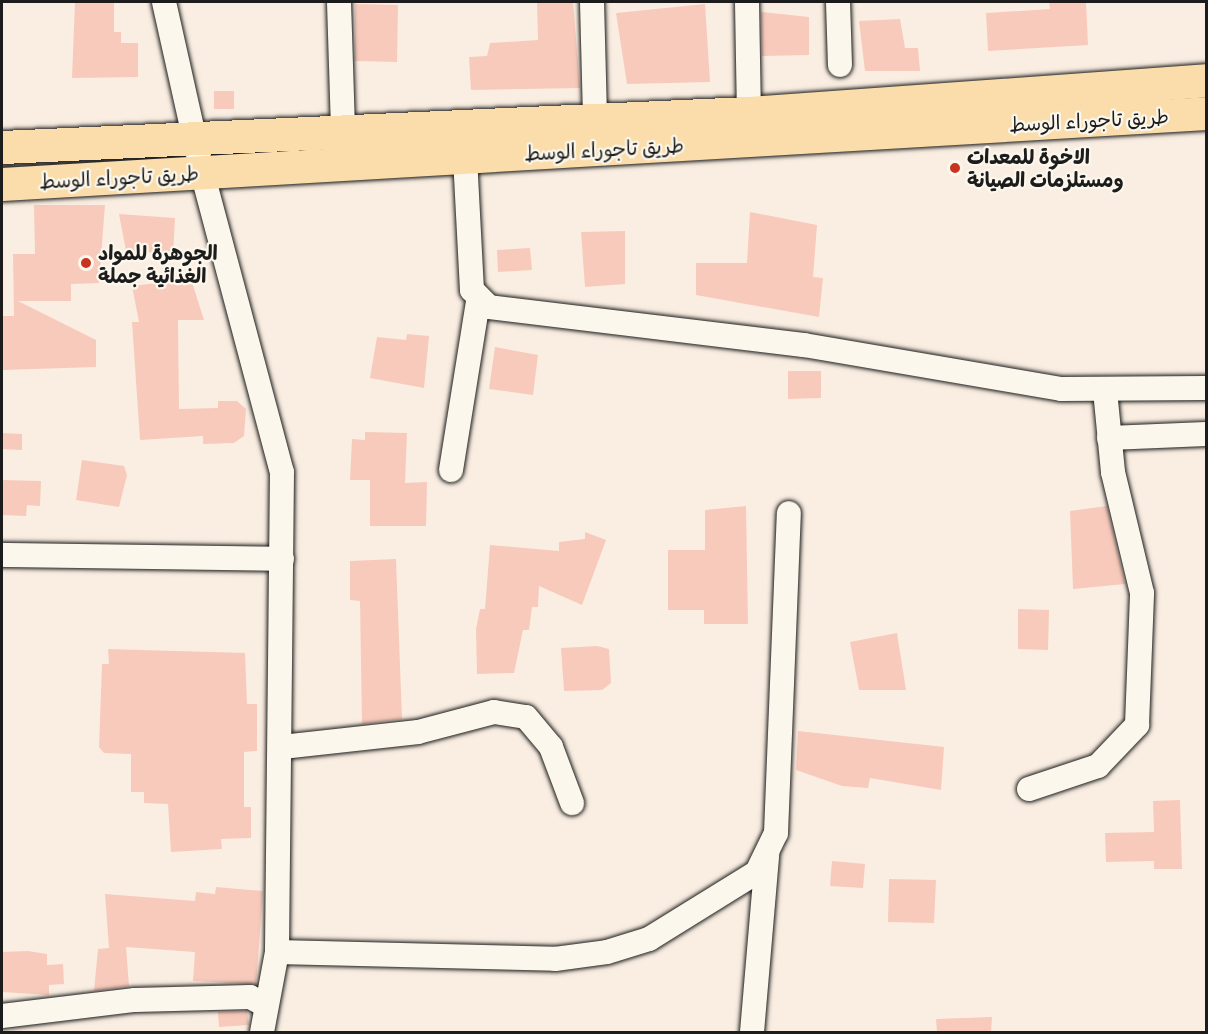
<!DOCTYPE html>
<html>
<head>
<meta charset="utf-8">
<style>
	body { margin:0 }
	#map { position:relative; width:1208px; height:1034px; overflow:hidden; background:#faeee2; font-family:"Patrick Hand","Playpen Sans Arabic",sans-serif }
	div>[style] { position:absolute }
	.building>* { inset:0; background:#f8cabb }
	.roads { filter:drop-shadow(0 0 2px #1c1c1c) drop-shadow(0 0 2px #1c1c1c) }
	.street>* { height:24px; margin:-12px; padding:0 12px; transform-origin:12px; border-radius:12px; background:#fbf7ec }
	.primary>* { height:33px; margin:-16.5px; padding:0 16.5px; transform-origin:16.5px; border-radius:16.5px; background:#faddab }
	.dots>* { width:16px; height:16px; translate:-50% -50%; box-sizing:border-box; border:3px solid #fbf7ec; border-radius:50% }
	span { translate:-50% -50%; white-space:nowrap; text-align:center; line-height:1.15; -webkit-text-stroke:4.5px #fbf7ec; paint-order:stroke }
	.street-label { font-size:20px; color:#1c1c1c }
	.poi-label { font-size:20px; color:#1c1c1c; font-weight:700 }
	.left { translate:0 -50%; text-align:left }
	.frame { position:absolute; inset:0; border:3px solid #1c1c1c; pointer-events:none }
</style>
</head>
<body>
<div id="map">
	<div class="building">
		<i style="clip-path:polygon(75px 2px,114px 2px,114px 32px,121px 32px,121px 43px,138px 43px,138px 77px,72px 78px)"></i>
		<i style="clip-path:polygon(537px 2px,573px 2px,580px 88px,471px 90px,469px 57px,487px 56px,490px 43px,538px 40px)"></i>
		<i style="clip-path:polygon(1049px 2px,1086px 2px,1088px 45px,988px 51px,986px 13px,1050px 9px)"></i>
		<i style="clip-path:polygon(355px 4px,398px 5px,397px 62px,355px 61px)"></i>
		<i style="clip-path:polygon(705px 4px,710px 82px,627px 84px,616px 13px)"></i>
		<i style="clip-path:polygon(761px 12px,809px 17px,809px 55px,762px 56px)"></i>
		<i style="clip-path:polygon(900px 19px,905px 48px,918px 48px,920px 71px,865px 71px,859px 21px)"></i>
		<i style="clip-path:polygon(214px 91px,234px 91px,234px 109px,214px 109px)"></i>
		<i style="clip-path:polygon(34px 205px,105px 205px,99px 283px,71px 284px,71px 301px,18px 301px,96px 340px,96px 367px,2px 370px,2px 316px,14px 316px,13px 254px,35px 254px)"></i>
		<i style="clip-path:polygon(750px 212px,817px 225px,813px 277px,823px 278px,819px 317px,696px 295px,696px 263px,747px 263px)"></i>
		<i style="clip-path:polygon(119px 214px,175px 218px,173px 254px,126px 251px)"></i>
		<i style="clip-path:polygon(625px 231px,625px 284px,585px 287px,581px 232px)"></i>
		<i style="clip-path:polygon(530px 248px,532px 270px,498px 272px,497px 250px)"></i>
		<i style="clip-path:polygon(191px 279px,204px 320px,178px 320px,179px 409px,218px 408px,218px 401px,237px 401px,246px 409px,244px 436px,234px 443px,203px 444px,203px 436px,140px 440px,132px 322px,139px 322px,132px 286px)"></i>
		<i style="clip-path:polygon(407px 334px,429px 336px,424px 388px,370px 378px,377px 337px,406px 340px)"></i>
		<i style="clip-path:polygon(495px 347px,538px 355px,533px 395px,489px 389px)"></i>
		<i style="clip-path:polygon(788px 371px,821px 371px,821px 398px,788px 399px)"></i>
		<i style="clip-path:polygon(365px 432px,407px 433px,405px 483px,427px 482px,426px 526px,370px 526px,370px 480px,350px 480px,352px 439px,365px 440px)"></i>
		<i style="clip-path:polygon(2px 433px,22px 434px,22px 450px,2px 449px)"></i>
		<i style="clip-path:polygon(82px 460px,124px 466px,127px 475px,119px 507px,76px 500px)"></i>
		<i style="clip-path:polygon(2px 480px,41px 481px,40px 506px,27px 505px,26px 516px,2px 515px)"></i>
		<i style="clip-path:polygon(746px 506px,748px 624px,704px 624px,704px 610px,668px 610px,668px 550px,705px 550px,705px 510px)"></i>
		<i style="clip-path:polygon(1107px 506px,1125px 584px,1073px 589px,1070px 511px)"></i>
		<i style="clip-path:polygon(585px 532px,606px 540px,582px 605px,539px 586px,538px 607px,532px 607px,529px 630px,523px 630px,514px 673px,477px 674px,476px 629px,480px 609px,485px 609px,490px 545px,559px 551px,559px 542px,585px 539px)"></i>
		<i style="clip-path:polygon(396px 559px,402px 719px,362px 724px,360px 601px,350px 600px,350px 561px)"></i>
		<i style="clip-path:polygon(1018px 609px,1049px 610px,1048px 650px,1018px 649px)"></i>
		<i style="clip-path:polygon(897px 633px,906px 690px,859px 690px,850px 642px)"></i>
		<i style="clip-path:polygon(597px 646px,609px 649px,611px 683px,602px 690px,564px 691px,561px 648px)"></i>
		<i style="clip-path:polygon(108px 649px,245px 653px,247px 704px,257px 704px,257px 751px,244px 752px,244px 807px,251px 807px,251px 838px,221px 839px,222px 849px,171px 852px,168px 804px,144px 803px,144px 792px,131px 792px,131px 754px,104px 753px,99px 747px,102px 664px,109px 664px)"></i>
		<i style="clip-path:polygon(798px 731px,944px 747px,941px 790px,870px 778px,868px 788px,842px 786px,796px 770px)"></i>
		<i style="clip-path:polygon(1180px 800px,1182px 869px,1154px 869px,1154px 861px,1106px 862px,1105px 833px,1154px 832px,1153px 801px)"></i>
		<i style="clip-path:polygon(832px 861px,865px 864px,863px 888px,830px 886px)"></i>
		<i style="clip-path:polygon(889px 879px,936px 880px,934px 923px,888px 922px)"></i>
		<i style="clip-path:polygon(216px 887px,263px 891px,256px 984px,193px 981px,195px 952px,126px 947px,129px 986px,94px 991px,98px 949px,109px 948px,105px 894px,195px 901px,196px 892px,215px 894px)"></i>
		<i style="clip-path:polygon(28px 951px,47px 954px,47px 965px,63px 964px,64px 984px,49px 985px,49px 995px,2px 992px,2px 952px)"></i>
		<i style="clip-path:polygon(247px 1011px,249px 1025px,219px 1027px,218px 1012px)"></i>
		<i style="clip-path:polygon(992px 1017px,991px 1032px,937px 1032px,936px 1019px)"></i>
	</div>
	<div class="roads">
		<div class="street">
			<i style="left:164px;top:2px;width:174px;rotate:77.4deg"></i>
			<i style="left:202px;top:172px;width:310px;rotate:75.1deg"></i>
			<i style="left:282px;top:472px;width:480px;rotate:90.6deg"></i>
			<i style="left:277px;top:952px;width:81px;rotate:100.6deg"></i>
			<i style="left:339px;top:2px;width:127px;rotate:88.2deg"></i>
			<i style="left:592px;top:2px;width:117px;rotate:88.5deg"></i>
			<i style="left:747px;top:2px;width:111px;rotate:89deg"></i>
			<i style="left:838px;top:2px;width:63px;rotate:88.2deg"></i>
			<i style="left:465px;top:157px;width:133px;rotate:87deg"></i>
			<i style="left:472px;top:290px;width:24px;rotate:45deg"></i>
			<i style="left:489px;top:307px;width:317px;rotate:6.9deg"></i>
			<i style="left:804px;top:345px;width:261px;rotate:9.7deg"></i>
			<i style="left:1061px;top:389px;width:145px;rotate:-0.4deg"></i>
			<i style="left:1109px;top:438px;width:97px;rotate:-2.4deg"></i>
			<i style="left:451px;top:470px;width:171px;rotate:-80.9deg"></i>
			<i style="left:2px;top:555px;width:280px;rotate:0.8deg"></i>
			<i style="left:282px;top:747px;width:137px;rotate:-6.3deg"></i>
			<i style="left:418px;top:732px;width:79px;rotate:-14.7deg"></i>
			<i style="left:494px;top:712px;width:32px;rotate:9deg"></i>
			<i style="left:526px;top:717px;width:39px;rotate:50deg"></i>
			<i style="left:551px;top:747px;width:60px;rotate:69.4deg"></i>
			<i style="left:1029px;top:789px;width:73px;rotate:-18.4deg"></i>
			<i style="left:1098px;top:766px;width:57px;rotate:-46.4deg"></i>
			<i style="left:1137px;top:725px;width:132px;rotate:-87.8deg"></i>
			<i style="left:1142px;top:593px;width:124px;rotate:-103.5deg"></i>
			<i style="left:1113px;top:472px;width:81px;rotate:-95.6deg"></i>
			<i style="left:277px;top:952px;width:278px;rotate:1.4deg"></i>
			<i style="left:555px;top:959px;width:52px;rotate:-7.7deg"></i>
			<i style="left:607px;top:952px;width:44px;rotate:-17.2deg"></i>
			<i style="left:649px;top:939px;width:127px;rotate:-31.8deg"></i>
			<i style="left:757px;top:872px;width:43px;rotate:-64deg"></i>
			<i style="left:776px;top:833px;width:320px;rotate:-87.7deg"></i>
			<i style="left:2px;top:1016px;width:134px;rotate:-6.9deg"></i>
			<i style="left:135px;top:1000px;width:115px;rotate:-1.5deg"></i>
			<i style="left:250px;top:997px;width:17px;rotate:28deg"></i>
			<i style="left:752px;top:1032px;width:177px;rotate:-85.1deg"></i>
		</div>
		<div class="primary">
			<i style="left:2px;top:147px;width:748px;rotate:-2.61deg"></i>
			<i style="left:749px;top:113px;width:458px;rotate:-4.1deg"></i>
			<i style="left:2px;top:184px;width:1206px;rotate:-3.37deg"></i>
		</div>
	</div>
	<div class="dots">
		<i style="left:955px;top:168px;background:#c8321e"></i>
		<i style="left:86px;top:263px;background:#c8321e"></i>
	</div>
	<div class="street-label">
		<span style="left:1089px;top:120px;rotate:-3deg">طريق تاجوراء الوسط</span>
		<span style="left:604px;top:149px;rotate:-3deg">طريق تاجوراء الوسط</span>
		<span style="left:119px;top:177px;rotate:-3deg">طريق تاجوراء الوسط</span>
	</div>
	<div class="poi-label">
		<span class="left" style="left:967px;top:168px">الاخوة للمعدات<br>ومستلزمات الصيانة</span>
		<span class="left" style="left:98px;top:264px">الجوهرة للمواد<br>الغذائية جملة</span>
	</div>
	<div class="frame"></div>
</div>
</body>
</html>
